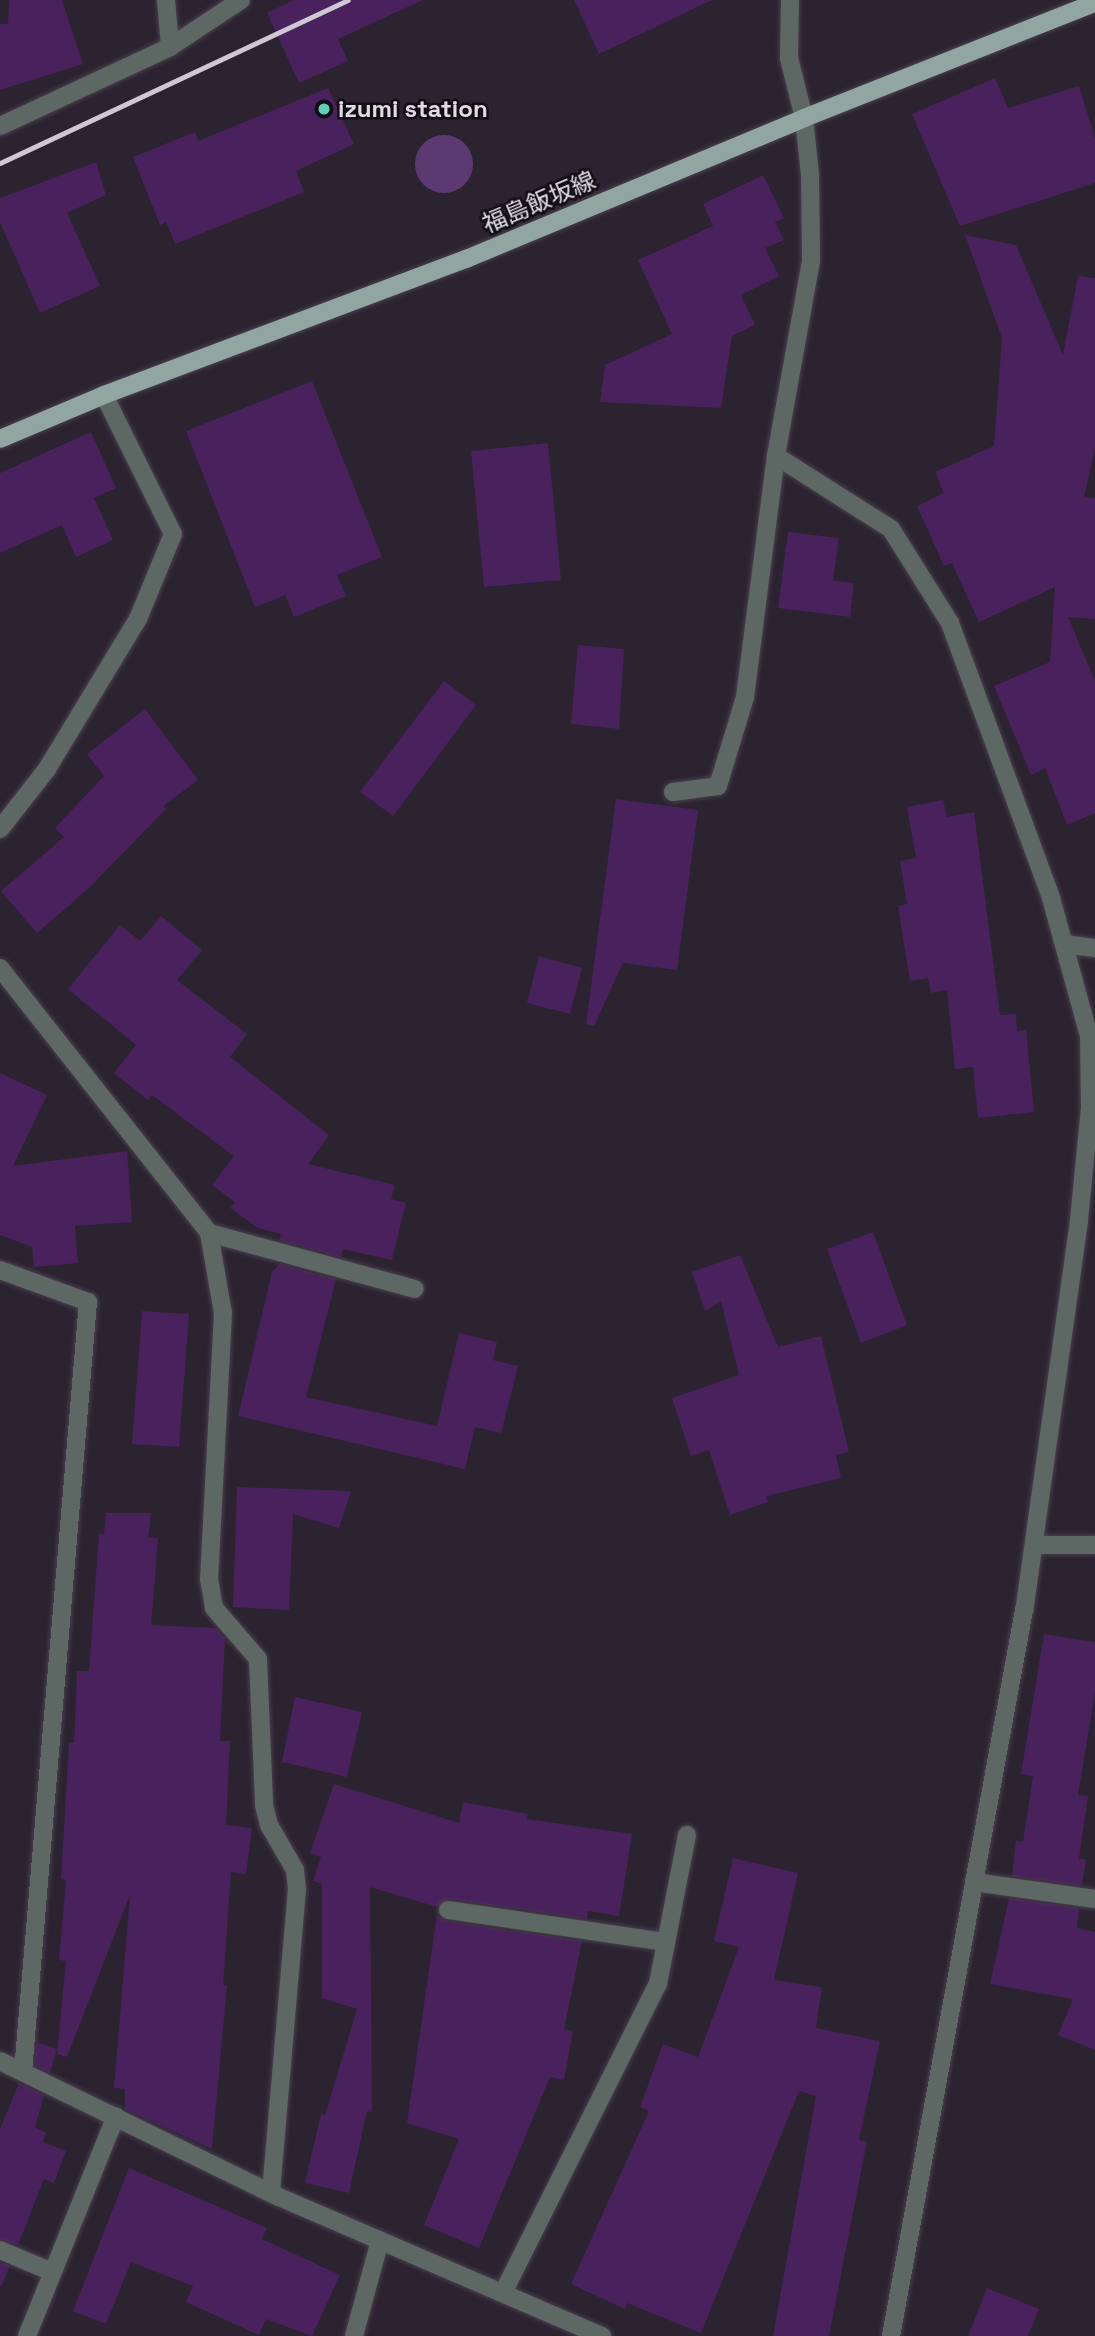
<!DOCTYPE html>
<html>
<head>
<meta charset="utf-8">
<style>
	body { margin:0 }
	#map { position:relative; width:1095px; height:2336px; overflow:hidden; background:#2c2331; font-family:"Space Grotesk","Noto Sans JP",sans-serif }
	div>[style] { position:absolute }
	.green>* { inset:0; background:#5d3971 }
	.round { border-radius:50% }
	.building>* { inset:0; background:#49215c }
	.roads { filter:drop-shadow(0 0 2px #49404e) drop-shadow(0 0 2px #49404e) }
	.street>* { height:18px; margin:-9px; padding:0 9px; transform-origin:9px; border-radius:9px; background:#5d6764 }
	.primary>* { height:18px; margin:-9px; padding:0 9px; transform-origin:9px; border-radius:9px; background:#91a6a1 }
	.rail>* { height:5px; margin:-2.5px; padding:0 2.5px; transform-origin:2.5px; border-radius:2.5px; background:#cec8d2 }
	.dots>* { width:19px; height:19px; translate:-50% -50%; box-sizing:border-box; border:4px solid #120e15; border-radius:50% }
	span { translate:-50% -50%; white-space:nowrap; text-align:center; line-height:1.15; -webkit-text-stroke:5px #120e15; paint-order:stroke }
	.poi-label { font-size:24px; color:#e1dbe5; font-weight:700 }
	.left { translate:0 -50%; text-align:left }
	.street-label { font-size:24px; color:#e1dbe5 }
</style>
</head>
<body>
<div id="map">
	<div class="green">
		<i class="round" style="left:415px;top:135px;width:58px;height:58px"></i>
	</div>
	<div class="building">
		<i style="clip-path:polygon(9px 0,62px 0,83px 64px,0 90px,0 24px,8px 24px)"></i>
		<i style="clip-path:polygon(293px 0,423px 0,338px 39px,348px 61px,299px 83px,267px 13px)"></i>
		<i style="clip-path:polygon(574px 0,712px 0,599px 54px)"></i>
		<i style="clip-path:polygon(995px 78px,1008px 108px,1079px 86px,1095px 138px,1095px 183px,960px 226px,912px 114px)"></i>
		<i style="clip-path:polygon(328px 88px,354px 144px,296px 171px,304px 192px,175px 244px,166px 222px,160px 225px,133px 157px,195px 132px,198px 141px)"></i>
		<i style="clip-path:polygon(96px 162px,106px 195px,67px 213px,100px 286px,40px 313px,0 222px,0 198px)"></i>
		<i style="clip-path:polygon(763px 175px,784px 218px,775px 222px,784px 240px,765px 248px,779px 276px,741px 295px,755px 325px,732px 336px,721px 408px,600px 402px,605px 365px,672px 334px,638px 260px,713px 226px,703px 204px)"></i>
		<i style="clip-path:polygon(965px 235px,1016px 245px,1063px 355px,1078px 276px,1095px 278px,1095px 448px,1084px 497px,1095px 498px,1095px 619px,1068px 617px,1095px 681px,1095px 813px,1067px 825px,1045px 768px,1031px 775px,994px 686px,1050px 662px,1055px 587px,979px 622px,952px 563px,944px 566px,917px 506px,944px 493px,935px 472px,994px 446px,1002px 338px)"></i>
		<i style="clip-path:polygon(312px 381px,382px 557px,337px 575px,346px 596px,294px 617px,285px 595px,255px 607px,186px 431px)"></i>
		<i style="clip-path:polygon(91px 432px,116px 488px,94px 498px,113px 540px,76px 557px,62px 525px,0 553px,0 473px)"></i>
		<i style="clip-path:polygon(548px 443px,561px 580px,484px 587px,471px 451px)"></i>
		<i style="clip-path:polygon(788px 532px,839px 538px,833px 581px,854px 583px,850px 617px,778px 608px)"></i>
		<i style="clip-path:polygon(578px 645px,624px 649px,619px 729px,571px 724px)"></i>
		<i style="clip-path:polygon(444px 681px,476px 705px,393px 816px,360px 792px)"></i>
		<i style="clip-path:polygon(145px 709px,198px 780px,163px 806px,166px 809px,89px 888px,37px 933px,1px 891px,64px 837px,55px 828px,104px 776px,87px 754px)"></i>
		<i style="clip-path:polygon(616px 799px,698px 810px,677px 970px,623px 963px,594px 1026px,586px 1024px)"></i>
		<i style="clip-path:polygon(943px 800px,947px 817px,974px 812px,1000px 1015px,1016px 1014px,1017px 1031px,1026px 1030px,1034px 1112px,978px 1118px,973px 1067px,955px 1069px,947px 990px,931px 993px,928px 978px,910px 981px,898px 906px,907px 904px,900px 861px,916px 858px,907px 807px)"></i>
		<i style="clip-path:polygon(161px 916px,202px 950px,177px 980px,247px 1034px,230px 1057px,329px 1135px,308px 1164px,395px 1185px,391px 1199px,406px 1203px,392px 1260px,343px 1249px,341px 1257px,279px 1240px,281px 1234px,258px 1228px,230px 1208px,235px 1202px,212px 1185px,234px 1156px,152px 1095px,148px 1100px,114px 1073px,136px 1045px,68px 989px,120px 925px,140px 941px)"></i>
		<i style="clip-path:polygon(539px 956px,582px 968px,570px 1014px,527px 1003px)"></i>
		<i style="clip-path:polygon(0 1073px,47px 1095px,13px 1166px,127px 1151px,132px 1222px,75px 1226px,78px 1263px,34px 1267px,32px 1247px,0 1235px)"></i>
		<i style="clip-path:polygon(873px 1232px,907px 1325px,861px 1343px,827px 1249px)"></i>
		<i style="clip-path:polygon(740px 1255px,778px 1347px,821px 1336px,849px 1452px,836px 1455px,841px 1478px,766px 1496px,768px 1502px,730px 1515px,709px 1450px,691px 1456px,672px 1398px,739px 1375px,721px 1301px,705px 1311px,692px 1272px)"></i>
		<i style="clip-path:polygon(279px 1264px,336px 1279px,306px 1397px,437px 1426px,459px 1333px,497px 1342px,493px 1360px,518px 1366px,501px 1433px,475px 1427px,465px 1469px,238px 1416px,272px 1272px)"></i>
		<i style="clip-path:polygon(142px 1311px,189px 1314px,179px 1447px,132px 1444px)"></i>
		<i style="clip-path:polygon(237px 1487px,351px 1491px,339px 1528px,293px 1514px,289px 1610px,233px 1607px)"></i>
		<i style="clip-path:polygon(106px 1513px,151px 1513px,148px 1538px,158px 1538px,151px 1625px,216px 1628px,225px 1638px,220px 1741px,230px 1741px,226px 1825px,252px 1828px,246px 1874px,231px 1872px,223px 1985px,227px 1985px,212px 2149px,125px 2109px,125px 2089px,114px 2088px,130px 1895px,67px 2057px,57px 2054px,66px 1961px,59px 1960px,66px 1880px,61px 1879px,69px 1743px,74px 1743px,77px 1671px,89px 1671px,99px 1534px,104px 1534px)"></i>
		<i style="clip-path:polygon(1044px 1634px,1095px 1642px,1095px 1693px,1078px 1795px,1088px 1796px,1079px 1859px,1086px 1859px,1082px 1886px,1012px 1876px,1016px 1841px,1023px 1842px,1033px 1776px,1021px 1774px)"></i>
		<i style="clip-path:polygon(295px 1697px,362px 1712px,347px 1777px,282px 1762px)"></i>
		<i style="clip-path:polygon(334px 1784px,459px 1823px,463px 1802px,528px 1814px,527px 1819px,632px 1834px,619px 1916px,588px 1911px,587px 1919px,450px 1899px,437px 1907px,370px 1887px,372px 2112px,367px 2111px,349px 2193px,305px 2183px,321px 2114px,325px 2115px,357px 2009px,322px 1998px,322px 1884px,313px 1881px,321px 1857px,310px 1853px)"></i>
		<i style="clip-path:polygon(733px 1858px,798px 1873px,774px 1980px,822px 1987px,816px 2028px,880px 2041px,859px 2140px,867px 2141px,829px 2336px,773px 2336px,816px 2096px,799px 2091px,701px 2333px,627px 2303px,625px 2309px,571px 2284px,649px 2111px,640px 2107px,663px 2044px,698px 2057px,739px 1947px,714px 1941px)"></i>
		<i style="clip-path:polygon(1009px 1898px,1079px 1908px,1077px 1928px,1095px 1932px,1095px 2050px,1058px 2035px,1073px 1999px,990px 1984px)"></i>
		<i style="clip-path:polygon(437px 1914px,446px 1921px,582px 1941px,564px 2029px,573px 2031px,564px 2080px,550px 2077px,479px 2248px,424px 2225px,459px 2139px,407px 2123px)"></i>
		<i style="clip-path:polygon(37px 2042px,57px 2049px,50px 2073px,35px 2065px)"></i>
		<i style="clip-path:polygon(19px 2083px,44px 2095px,35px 2127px,46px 2133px,43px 2142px,66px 2151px,54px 2183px,44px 2179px,18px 2245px,0 2239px,0 2129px)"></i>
		<i style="clip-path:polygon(129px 2168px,267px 2228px,262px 2239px,340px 2275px,312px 2336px,266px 2319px,259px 2335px,186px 2302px,193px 2286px,131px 2262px,106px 2324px,73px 2311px)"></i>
		<i style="clip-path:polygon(0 2262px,10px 2266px,2px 2285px,0 2285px)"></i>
		<i style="clip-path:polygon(987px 2288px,1039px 2309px,1028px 2336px,968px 2336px)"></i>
	</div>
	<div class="roads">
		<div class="street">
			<i style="left:166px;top:0;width:47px;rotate:85.1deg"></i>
			<i style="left:170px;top:47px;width:85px;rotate:-33.5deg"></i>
			<i style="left:790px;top:0;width:58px;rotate:91deg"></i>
			<i style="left:789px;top:58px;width:62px;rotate:76deg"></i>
			<i style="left:804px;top:118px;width:56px;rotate:83.9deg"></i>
			<i style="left:810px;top:174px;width:87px;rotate:89.3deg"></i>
			<i style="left:811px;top:261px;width:198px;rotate:100.2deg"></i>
			<i style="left:776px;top:456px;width:136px;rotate:32.4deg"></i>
			<i style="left:891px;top:529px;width:111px;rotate:57.9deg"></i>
			<i style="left:950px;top:623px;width:293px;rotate:69.8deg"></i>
			<i style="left:1051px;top:898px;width:143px;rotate:74.6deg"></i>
			<i style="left:1089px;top:1036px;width:72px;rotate:89.2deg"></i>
			<i style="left:1090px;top:1108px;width:114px;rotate:95.6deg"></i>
			<i style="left:1079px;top:1221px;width:393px;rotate:98deg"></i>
			<i style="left:1024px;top:1610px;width:738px;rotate:100.38deg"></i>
			<i style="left:0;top:126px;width:187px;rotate:-24.9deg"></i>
			<i style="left:673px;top:792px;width:45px;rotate:-7.6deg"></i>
			<i style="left:718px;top:786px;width:93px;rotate:-73.1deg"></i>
			<i style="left:745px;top:697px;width:243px;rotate:-82.7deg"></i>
			<i style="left:0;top:829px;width:76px;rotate:-51.9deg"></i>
			<i style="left:47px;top:769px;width:175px;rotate:-58.8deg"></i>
			<i style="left:138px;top:619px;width:92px;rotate:-67.6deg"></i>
			<i style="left:173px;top:534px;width:155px;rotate:-116.4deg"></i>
			<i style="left:1065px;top:944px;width:30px;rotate:8deg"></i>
			<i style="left:0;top:968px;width:337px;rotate:51.7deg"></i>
			<i style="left:209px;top:1233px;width:213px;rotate:15.2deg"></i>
			<i style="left:209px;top:1233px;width:81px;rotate:80.1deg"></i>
			<i style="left:223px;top:1313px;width:266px;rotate:93deg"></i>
			<i style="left:209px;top:1579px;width:29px;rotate:80deg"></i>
			<i style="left:214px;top:1608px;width:67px;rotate:49.2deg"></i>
			<i style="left:258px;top:1659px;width:146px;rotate:87.6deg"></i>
			<i style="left:264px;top:1805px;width:21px;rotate:76deg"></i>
			<i style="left:269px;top:1825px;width:52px;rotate:60deg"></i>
			<i style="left:295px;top:1870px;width:19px;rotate:84deg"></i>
			<i style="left:297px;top:1889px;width:304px;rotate:94.9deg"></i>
			<i style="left:0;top:1270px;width:94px;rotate:20deg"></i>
			<i style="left:88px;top:1302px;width:772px;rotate:94.83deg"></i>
			<i style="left:1034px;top:1545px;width:61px"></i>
			<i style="left:974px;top:1882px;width:122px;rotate:8deg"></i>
			<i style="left:448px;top:1910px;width:220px;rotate:8.4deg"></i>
			<i style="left:0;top:2061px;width:310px;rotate:26deg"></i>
			<i style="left:279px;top:2197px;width:352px;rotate:23.3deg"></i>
			<i style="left:0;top:2250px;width:56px;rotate:22.9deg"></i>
			<i style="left:503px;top:2293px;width:346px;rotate:-63.4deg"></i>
			<i style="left:658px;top:1984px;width:152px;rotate:-79deg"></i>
			<i style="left:27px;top:2336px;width:237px;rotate:-68deg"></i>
			<i style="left:354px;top:2336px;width:99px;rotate:-74.8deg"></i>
		</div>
		<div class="primary">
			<i style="left:0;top:439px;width:113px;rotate:-22.9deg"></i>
			<i style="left:104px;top:395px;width:387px;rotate:-20.6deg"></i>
			<i style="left:466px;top:259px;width:366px;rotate:-22.6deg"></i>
			<i style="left:804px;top:118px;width:313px;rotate:-21.6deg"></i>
		</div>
	</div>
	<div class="rail">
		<i style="left:0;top:163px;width:384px;rotate:-25.1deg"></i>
	</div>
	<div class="dots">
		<i style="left:324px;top:109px;background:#5eceb8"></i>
	</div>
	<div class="poi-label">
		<span class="left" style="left:338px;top:109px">izumi station</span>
	</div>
	<div class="street-label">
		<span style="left:539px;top:202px;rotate:-23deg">福島飯坂線</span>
	</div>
</div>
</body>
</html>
